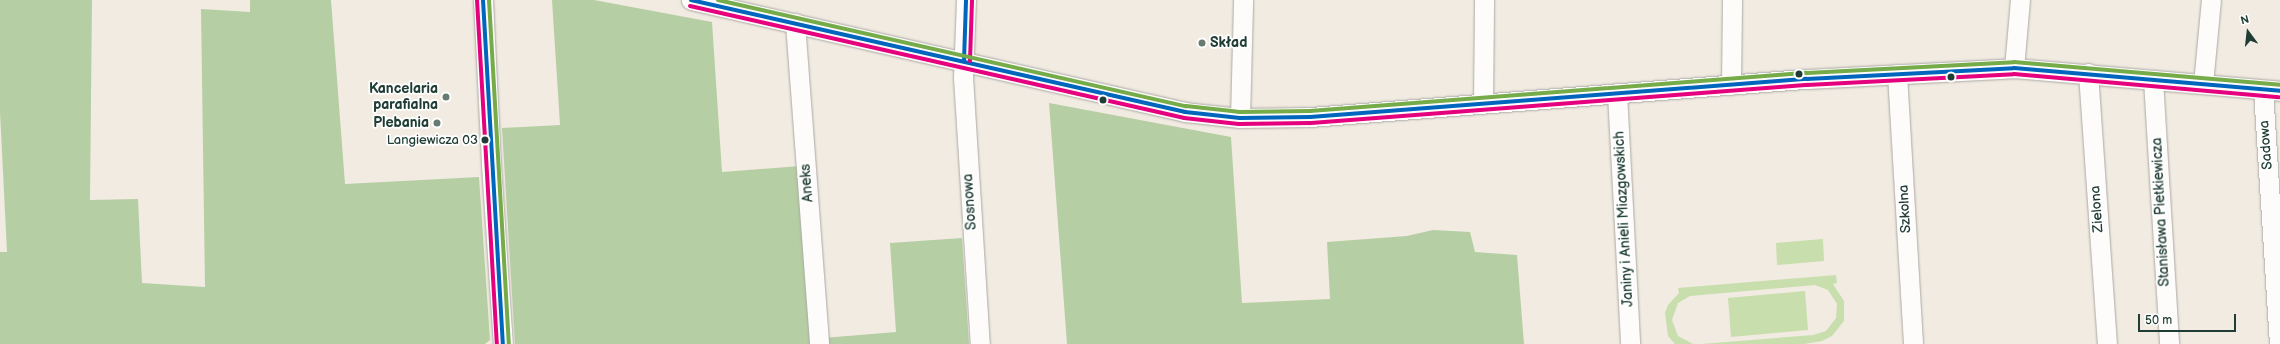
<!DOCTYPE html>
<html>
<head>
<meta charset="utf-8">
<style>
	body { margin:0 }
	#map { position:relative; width:2280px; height:344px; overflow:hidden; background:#f2ebe2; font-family:"Balsamiq Sans",sans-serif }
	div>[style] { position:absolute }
	.green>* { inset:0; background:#c8dead }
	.forest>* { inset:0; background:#b6cea3 }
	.roads { filter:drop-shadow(0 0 1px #aaaaa4) drop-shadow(0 0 1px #aaaaa4) }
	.minor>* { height:19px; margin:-9.5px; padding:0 9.5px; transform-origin:9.5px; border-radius:9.5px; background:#fdfcfb }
	.bus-1>* { height:4px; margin:-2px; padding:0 2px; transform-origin:2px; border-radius:2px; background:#0065bd }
	.bus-2>* { height:4px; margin:-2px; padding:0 2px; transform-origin:2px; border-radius:2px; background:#e5007d }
	.bus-3>* { height:4px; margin:-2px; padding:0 2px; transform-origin:2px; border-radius:2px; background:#75ab49 }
	.dots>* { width:11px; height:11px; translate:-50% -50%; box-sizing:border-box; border:2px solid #fff; border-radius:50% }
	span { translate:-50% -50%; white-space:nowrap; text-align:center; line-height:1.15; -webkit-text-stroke:3.5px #fff; paint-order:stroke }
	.bus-label { font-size:13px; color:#1f3d34 }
	.right { translate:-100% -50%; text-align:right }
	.poi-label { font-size:14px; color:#1f3d34; font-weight:700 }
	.left { translate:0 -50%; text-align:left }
	.street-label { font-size:14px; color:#1f3d34 }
	.north { position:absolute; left:2228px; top:12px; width:40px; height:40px; -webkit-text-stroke:3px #fff; paint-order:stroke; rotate:345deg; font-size:11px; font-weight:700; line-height:16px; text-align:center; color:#1f3d34 }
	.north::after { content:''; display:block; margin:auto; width:14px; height:18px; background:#1f3d34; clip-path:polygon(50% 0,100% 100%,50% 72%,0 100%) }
	.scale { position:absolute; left:2138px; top:314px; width:98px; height:18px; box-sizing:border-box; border:2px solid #1f3d34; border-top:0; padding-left:5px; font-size:12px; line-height:14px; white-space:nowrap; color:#1f3d34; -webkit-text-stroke:3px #fff; paint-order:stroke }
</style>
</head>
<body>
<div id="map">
	<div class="green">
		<i style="clip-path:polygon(1823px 239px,1824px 261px,1777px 265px,1776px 243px)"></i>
		<i style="clip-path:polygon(1836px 275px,1837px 283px,1833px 284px,1844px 301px,1844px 321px,1832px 336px,1822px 341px,1804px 344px,1701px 344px,1813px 335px,1826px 331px,1836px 318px,1837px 304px,1828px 290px,1815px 285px,1690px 296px,1678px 303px,1672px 320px,1678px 336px,1693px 344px,1675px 344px,1668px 336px,1665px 313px,1668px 305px,1679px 293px,1678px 288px)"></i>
		<i style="clip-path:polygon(1805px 291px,1808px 330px,1731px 337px,1728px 298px)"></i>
	</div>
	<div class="forest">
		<i style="clip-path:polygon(0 0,92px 0,90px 200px,138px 199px,142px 283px,205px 287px,201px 9px,250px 12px,250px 0,331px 0,345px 184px,479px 177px,490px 340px,485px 344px,0 344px,0 252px,7px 252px,0 112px)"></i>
		<i style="clip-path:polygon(552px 0,594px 0,712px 22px,722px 172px,800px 166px,813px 344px,515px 344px,502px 128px,560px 125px)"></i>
		<i style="clip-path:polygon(1049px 103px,1231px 137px,1242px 303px,1330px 299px,1327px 242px,1407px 236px,1433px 230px,1470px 232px,1475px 252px,1517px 255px,1524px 344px,1067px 344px)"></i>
		<i style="clip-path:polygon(962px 238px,969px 344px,824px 344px,823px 338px,896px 332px,890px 243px)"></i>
	</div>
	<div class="roads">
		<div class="minor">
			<i style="left:483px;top:0;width:165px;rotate:87.2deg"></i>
			<i style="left:491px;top:165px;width:179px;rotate:86.2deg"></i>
			<i style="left:691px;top:0;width:507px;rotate:12.77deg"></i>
			<i style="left:1185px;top:112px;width:55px;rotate:6.2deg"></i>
			<i style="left:1240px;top:118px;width:70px;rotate:-0.8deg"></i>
			<i style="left:1310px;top:117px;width:498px;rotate:-4.4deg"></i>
			<i style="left:1807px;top:79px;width:207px;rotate:-3deg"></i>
			<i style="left:2014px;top:68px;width:267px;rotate:4.9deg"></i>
			<i style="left:966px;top:0;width:77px;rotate:92.2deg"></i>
			<i style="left:963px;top:77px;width:268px;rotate:86.4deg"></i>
			<i style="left:795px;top:23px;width:322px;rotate:85.7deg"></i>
			<i style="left:2014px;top:68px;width:68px;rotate:-85deg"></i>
			<i style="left:2088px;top:73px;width:272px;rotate:86deg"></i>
			<i style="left:1897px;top:74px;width:270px;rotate:86.6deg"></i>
			<i style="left:2153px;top:80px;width:264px;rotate:86.5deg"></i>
			<i style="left:2203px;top:84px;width:84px;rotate:-84.6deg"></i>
			<i style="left:1731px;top:85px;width:85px;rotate:-89.3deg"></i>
			<i style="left:2263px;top:90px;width:255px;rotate:86.4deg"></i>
			<i style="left:1617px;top:93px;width:251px;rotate:87deg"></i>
			<i style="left:1483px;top:103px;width:103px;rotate:-89.4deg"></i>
			<i style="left:1240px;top:118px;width:118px;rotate:-88.5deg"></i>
		</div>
	</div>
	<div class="bus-1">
		<i style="left:483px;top:0;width:345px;rotate:86.7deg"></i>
		<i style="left:691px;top:0;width:507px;rotate:12.77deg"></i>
		<i style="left:1185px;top:112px;width:55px;rotate:6.2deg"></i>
		<i style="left:1240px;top:118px;width:70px;rotate:-0.8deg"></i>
		<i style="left:1310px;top:117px;width:498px;rotate:-4.4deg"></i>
		<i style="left:1807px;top:79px;width:207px;rotate:-3deg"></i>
		<i style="left:2014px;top:68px;width:267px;rotate:4.9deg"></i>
		<i style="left:964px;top:61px;width:61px;rotate:-88.1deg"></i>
	</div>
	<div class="bus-2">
		<i style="left:477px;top:0;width:345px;rotate:86.7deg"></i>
		<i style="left:690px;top:6px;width:507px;rotate:12.77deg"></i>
		<i style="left:1184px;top:118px;width:55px;rotate:6.2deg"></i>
		<i style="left:1239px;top:124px;width:71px;rotate:-0.8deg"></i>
		<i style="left:1310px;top:123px;width:498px;rotate:-4.4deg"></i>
		<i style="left:1807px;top:85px;width:207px;rotate:-3deg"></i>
		<i style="left:2014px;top:74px;width:266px;rotate:5deg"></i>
		<i style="left:970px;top:61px;width:61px;rotate:-88.1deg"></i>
	</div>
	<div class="bus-3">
		<i style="left:489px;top:0;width:345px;rotate:86.7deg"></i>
		<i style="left:718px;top:0;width:480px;rotate:12.8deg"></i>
		<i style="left:1186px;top:106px;width:54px;rotate:6.3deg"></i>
		<i style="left:1240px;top:112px;width:70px;rotate:-0.8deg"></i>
		<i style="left:1310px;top:111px;width:498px;rotate:-4.4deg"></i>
		<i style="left:1807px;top:73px;width:207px;rotate:-3deg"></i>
		<i style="left:2014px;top:62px;width:267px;rotate:4.9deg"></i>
	</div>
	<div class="dots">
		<i style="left:1202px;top:43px;background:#697a71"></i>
		<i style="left:1799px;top:74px;background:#1f3d34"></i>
		<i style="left:1951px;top:77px;background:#1f3d34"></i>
		<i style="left:446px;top:97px;background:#697a71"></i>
		<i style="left:1103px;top:100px;background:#1f3d34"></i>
		<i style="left:437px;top:123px;background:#697a71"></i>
		<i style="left:485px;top:140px;background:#1f3d34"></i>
	</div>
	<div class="bus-label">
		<span class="right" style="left:478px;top:140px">Langiewicza 03</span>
	</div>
	<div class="poi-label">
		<span class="left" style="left:1210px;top:43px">Skład</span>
		<span class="right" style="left:438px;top:97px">Kancelaria<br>parafialna</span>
		<span class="right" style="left:429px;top:123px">Plebania</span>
	</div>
	<div class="street-label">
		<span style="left:2266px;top:145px;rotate:-94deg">Sadowa</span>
		<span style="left:807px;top:183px;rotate:-94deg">Aneks</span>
		<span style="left:970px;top:202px;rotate:-94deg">Sosnowa</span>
		<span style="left:1905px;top:209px;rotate:-93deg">Szkolna</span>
		<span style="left:2097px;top:209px;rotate:-94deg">Zielona</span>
		<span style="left:2161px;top:212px;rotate:-93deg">Stanisława Pietkiewicza</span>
		<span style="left:1624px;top:219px;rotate:-93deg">Janiny i Anieli Miazgowskich</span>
	</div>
	<div class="north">N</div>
	<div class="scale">50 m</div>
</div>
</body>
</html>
